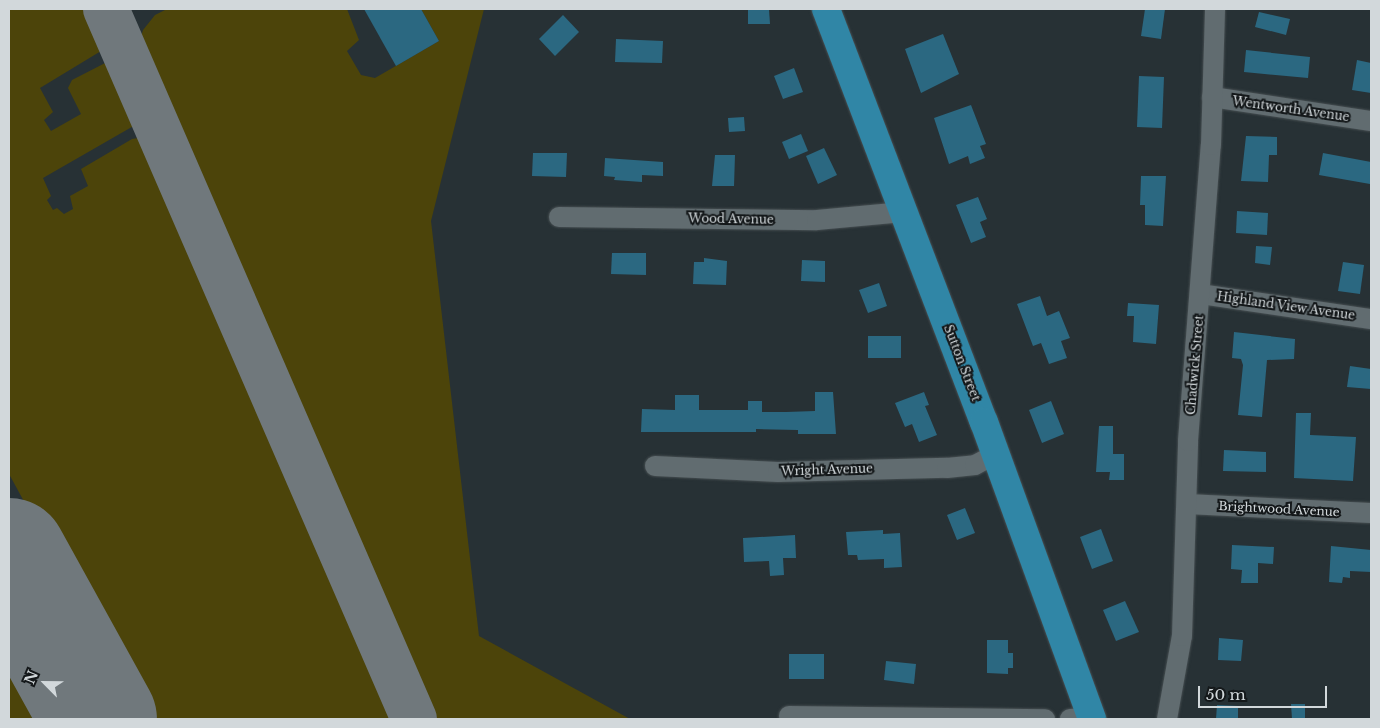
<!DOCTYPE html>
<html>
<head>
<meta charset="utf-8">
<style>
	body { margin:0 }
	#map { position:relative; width:1380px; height:728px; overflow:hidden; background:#273135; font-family:"Libre Baskerville",serif }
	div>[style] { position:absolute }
	.green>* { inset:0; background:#4c440a }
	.taxiway>* { height:46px; margin:-23px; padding:0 23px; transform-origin:23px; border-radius:23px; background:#70787c }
	.runway>* { height:116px; margin:-58px; padding:0 58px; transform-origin:58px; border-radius:58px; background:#70787c }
	.building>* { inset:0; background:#2b6881 }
	.roads { filter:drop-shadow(0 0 1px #464e51) drop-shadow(0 0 1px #464e51) }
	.minor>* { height:20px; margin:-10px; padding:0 10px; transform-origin:10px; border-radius:10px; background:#616c70 }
	.trunk>* { height:28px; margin:-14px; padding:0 14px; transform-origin:14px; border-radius:14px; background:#3086a6 }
	span { translate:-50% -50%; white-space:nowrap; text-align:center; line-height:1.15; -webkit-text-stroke:4px #14181a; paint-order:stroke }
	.street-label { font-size:12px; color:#d2d8db }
	.frame { position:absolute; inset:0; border:10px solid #d2d8db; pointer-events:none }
	.north { position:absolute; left:20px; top:658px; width:50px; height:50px; -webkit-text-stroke:4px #14181a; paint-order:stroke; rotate:293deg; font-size:14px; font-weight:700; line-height:20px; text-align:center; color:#d2d8db }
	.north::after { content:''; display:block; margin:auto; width:18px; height:22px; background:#d2d8db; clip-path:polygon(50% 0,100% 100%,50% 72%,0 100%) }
	.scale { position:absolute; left:1198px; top:686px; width:129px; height:22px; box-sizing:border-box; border:2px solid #d2d8db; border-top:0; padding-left:6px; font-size:15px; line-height:18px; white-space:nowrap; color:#d2d8db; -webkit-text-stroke:4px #14181a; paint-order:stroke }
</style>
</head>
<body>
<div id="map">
	<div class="green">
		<i style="clip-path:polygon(9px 9px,89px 9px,106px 48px,40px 88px,53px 112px,44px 120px,51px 131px,81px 114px,68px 88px,72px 80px,111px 60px,137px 124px,43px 178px,51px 196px,47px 200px,53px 210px,57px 208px,64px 214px,73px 209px,70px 196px,88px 186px,81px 169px,132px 139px,144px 137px,305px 504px,392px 719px,143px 719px,9px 474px)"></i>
		<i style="clip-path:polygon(167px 9px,347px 9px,359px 40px,347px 51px,361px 75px,375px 78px,439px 41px,421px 9px,484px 9px,431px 221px,479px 636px,630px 719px,428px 719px,142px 63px,138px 48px,143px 30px,155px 15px)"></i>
		<i style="clip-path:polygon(9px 647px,49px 719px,9px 719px)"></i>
	</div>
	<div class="taxiway">
		<i style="left:106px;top:9px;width:774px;rotate:66.55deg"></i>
	</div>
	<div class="runway">
		<i style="left:9px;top:556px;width:186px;rotate:61.1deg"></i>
	</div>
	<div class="building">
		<i style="clip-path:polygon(364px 9px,421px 9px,439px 41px,396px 66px)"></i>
		<i style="clip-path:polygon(748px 9px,769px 9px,770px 24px,748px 24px)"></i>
		<i style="clip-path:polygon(1145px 9px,1165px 9px,1161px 39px,1141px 36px)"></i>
		<i style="clip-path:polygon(1259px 12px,1290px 19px,1286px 35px,1255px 27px)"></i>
		<i style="clip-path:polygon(563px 15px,579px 32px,555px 56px,539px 39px)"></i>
		<i style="clip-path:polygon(943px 34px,959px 74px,921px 93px,905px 49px)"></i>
		<i style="clip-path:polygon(616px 39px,663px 41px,662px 63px,615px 62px)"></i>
		<i style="clip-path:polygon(1246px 50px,1310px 57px,1308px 78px,1244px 72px)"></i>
		<i style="clip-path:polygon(1357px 60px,1371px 63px,1371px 93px,1352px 90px)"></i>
		<i style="clip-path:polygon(794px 68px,803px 92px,783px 99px,774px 76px)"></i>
		<i style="clip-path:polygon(1139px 76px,1164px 77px,1162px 128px,1137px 127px)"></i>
		<i style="clip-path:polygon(971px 105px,986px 144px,980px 146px,985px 158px,970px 164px,968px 156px,949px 164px,934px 118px)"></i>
		<i style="clip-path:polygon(744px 117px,745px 131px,729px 132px,728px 118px)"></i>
		<i style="clip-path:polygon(801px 134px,808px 151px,789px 159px,782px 142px)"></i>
		<i style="clip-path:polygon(1246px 136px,1277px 137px,1277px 155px,1269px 155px,1268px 182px,1241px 181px)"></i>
		<i style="clip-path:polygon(824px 148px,837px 175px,818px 184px,806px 156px)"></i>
		<i style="clip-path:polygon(533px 153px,567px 153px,566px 177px,532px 176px)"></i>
		<i style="clip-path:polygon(1323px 153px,1371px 162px,1370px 184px,1319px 175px)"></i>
		<i style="clip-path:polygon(715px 155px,735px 155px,734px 186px,712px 186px)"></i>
		<i style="clip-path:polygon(605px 158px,663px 162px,663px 176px,642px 175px,642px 182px,614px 180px,615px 177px,604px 176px)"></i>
		<i style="clip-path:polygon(1141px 176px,1166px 176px,1163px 226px,1145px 225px,1145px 205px,1140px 205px)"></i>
		<i style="clip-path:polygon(978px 197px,987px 219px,980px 222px,986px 237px,971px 243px,956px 205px)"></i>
		<i style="clip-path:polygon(1237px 211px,1268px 213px,1267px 235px,1236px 233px)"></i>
		<i style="clip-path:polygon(1256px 246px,1272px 247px,1270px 265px,1255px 263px)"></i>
		<i style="clip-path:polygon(612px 253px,646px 253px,646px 275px,611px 274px)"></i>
		<i style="clip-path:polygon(704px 258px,727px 261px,726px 285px,693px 284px,694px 262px,704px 262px)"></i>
		<i style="clip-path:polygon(802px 260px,825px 261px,825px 282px,801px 281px)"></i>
		<i style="clip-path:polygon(1343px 262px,1364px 265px,1360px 294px,1338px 291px)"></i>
		<i style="clip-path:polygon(879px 283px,887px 306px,868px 313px,859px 290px)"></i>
		<i style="clip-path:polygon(1040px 296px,1047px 316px,1059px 311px,1070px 338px,1061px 341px,1067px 358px,1049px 364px,1041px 343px,1033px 346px,1017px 304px)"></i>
		<i style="clip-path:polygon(1128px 303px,1159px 305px,1156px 344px,1133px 342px,1134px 316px,1127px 316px)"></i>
		<i style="clip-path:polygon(1234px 332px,1295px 339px,1294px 359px,1267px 360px,1262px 417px,1238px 415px,1243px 365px,1241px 359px,1232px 358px)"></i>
		<i style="clip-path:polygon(868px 336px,901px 336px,901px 358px,868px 358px)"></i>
		<i style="clip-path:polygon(1350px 366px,1371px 369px,1371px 389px,1347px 387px)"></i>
		<i style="clip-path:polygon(815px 392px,833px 392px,836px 434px,798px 434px,798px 430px,756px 429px,756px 432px,641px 432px,642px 409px,675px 410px,675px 395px,699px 395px,699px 410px,748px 410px,748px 401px,762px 401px,762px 412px,786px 412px,815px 411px)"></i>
		<i style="clip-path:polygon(924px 392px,929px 405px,925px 406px,937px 435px,919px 442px,912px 424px,905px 427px,895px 403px)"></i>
		<i style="clip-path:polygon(1051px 401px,1064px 434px,1042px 443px,1029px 410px)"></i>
		<i style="clip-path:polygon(1296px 413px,1311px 413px,1310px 435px,1356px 437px,1353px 481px,1294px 478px)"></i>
		<i style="clip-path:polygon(1099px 426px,1113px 426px,1113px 454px,1124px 454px,1124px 480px,1109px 480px,1110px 472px,1096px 472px)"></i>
		<i style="clip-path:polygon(1224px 450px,1266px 452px,1266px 472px,1223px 471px)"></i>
		<i style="clip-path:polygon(965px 508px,975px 533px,957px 540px,947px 515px)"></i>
		<i style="clip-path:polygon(1101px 529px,1113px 561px,1092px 569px,1080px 537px)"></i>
		<i style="clip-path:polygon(883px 530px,883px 534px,900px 533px,902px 567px,884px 568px,884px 559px,858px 560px,857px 555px,848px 555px,846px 532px)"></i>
		<i style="clip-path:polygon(795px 535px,796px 558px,783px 558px,784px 575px,770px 576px,769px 561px,744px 562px,743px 538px)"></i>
		<i style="clip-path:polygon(1232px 545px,1274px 547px,1273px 564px,1258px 563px,1258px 583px,1241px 583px,1242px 570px,1231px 569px)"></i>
		<i style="clip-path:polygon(1331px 546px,1371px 550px,1371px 572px,1350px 571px,1350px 578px,1343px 577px,1342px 583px,1329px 582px)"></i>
		<i style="clip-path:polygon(1125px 601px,1139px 632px,1116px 641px,1103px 610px)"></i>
		<i style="clip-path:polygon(1219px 638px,1243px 640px,1241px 661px,1218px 660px)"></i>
		<i style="clip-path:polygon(987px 640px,1008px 640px,1008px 653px,1013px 653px,1013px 668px,1008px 668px,1008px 674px,987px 673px)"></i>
		<i style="clip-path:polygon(789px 654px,824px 654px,824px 679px,789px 679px)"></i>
		<i style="clip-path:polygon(886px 661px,916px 664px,914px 684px,884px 680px)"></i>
		<i style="clip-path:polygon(1291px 704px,1305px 704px,1305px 719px,1292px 719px)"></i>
		<i style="clip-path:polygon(1217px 705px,1238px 706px,1238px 719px,1216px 719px)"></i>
	</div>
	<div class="roads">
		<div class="minor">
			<i style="left:1212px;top:97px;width:161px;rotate:8.6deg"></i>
			<i style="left:559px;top:217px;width:258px;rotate:0.7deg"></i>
			<i style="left:817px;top:220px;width:87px;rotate:-5.3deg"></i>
			<i style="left:1201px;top:294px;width:172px;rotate:8.4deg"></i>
			<i style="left:655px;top:466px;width:123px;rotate:2.8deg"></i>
			<i style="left:778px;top:472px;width:169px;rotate:-1.4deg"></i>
			<i style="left:947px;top:468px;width:28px;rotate:-6deg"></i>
			<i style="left:975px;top:465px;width:24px;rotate:-28deg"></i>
			<i style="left:1187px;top:504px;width:184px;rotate:2.8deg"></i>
			<i style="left:789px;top:716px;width:256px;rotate:0.7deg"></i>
			<i style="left:1070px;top:719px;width:22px;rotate:-3deg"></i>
			<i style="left:1167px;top:719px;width:84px;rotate:-79.8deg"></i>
			<i style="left:1182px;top:636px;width:195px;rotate:-88.2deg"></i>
			<i style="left:1188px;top:441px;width:297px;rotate:-85.6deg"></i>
			<i style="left:1211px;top:145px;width:136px;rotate:-88.3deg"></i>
		</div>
		<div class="trunk">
			<i style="left:826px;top:9px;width:442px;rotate:69.1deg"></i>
			<i style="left:984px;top:422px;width:316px;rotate:70deg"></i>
		</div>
	</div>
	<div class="street-label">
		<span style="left:1291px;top:109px;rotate:8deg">Wentworth Avenue</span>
		<span style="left:731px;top:219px;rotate:1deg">Wood Avenue</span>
		<span style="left:1286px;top:306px;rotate:8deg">Highland View Avenue</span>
		<span style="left:962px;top:363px;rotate:69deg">Sutton Street</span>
		<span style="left:1195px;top:365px;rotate:-85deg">Chadwick Street</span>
		<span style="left:827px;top:470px;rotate:-2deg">Wright Avenue</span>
		<span style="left:1279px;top:509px;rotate:3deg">Brightwood Avenue</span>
	</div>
	<div class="frame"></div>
	<div class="north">N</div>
	<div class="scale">50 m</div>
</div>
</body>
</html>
